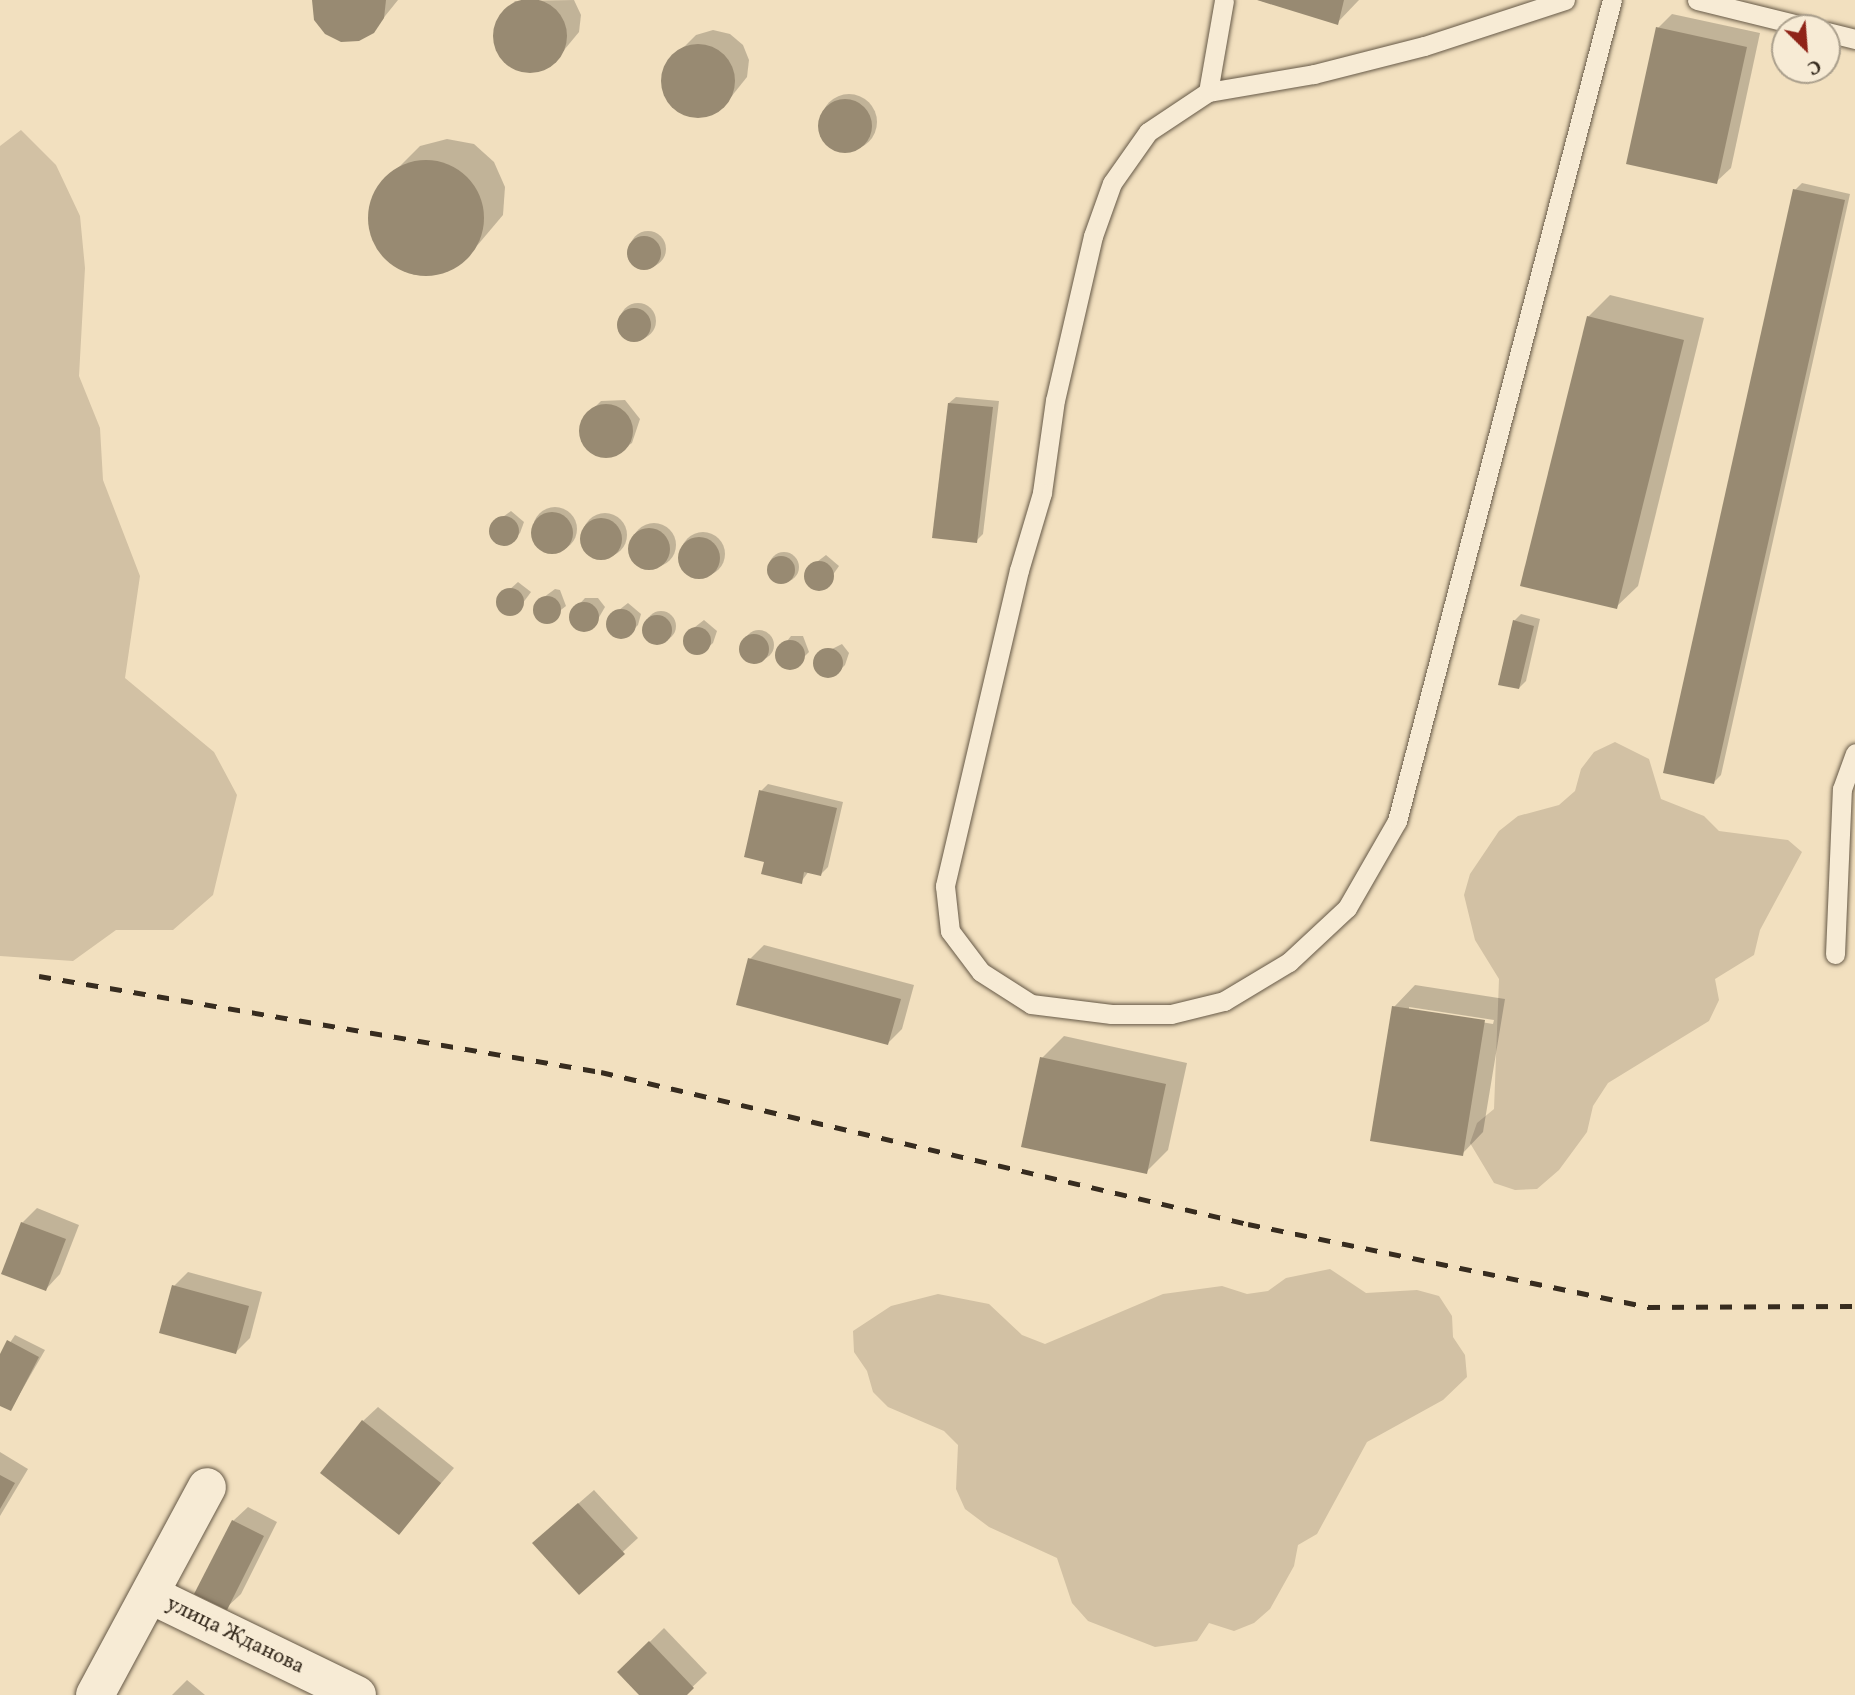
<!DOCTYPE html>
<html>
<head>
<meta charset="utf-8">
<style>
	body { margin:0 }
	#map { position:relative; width:1855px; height:1695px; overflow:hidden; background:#f2e0bf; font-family:Vollkorn,serif }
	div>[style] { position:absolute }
	.green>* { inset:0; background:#d2c1a4 }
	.shadow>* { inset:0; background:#0003 }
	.round { border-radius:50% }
	.building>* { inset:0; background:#988a72 }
	.roads { filter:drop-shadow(0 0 2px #665947) drop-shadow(0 0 2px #665947) }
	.service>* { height:19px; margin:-9.5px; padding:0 9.5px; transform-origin:9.5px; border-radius:9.5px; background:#f7ebd5 }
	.minor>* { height:38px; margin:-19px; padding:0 19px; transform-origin:19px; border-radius:19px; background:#f7ebd5 }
	.rail>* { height:5px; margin-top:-2.5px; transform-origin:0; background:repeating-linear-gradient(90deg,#372c1f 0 12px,transparent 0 24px) }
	span { translate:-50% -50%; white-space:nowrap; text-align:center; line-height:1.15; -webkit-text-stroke:7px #f7ebd5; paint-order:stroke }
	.street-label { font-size:21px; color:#372c1f }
	.north { position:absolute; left:1771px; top:14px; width:70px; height:70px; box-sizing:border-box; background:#f7ebd5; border:2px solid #aa9f8c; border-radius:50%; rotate:155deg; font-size:19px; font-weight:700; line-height:28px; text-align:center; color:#372c1f }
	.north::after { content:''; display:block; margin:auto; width:24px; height:32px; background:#8f2418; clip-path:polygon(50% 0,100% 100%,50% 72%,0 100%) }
</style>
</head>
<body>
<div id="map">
	<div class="green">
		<i style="clip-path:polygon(21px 130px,56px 165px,80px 216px,85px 268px,79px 376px,100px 428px,103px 480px,140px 576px,125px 678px,214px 752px,237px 795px,213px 895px,173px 930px,116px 930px,73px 961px,0 956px,0 146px)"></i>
		<i style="clip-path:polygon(1615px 742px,1649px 759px,1661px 799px,1704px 816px,1719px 831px,1788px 840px,1802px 852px,1760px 930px,1754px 955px,1715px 979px,1719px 1000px,1709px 1021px,1608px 1083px,1593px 1106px,1587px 1132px,1559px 1170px,1537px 1189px,1515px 1190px,1494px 1183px,1470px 1143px,1477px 1123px,1494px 1109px,1499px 979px,1475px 940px,1464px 895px,1470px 874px,1499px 831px,1518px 816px,1559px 805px,1575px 791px,1581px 769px,1594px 752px)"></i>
		<i style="clip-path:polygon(1330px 1269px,1366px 1293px,1417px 1290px,1439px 1296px,1452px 1316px,1453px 1337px,1465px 1355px,1467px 1377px,1443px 1400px,1367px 1442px,1317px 1534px,1298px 1545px,1294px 1566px,1270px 1609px,1254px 1623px,1234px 1631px,1209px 1623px,1197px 1641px,1155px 1647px,1088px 1621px,1072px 1603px,1057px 1558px,989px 1527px,965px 1509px,956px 1489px,958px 1445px,944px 1431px,888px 1407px,873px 1392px,867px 1371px,854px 1352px,853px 1331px,891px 1306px,938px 1294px,989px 1304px,1022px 1335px,1045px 1344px,1163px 1294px,1222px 1286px,1247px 1294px,1268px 1291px,1286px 1278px)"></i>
	</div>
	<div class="shadow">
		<i style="clip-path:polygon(314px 0,398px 0,373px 31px)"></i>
		<i style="clip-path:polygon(574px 0,581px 15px,579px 32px,555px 61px,540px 70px,523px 70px,507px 63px,497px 49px,495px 33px,500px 16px,515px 1px)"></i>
		<i style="clip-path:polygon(1258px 0,1359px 0,1337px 23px)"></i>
		<i style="clip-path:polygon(1672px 14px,1760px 33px,1731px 168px,1716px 182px,1658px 28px)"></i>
		<i style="clip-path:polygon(713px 30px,730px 34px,743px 45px,749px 60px,747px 77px,723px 107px,708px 115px,691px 116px,676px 108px,666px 95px,663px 78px,669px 62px,696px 35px)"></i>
		<i class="round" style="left:821px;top:94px;width:56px;height:56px"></i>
		<i style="clip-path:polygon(447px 139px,474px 144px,494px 162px,505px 187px,503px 215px,465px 260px,442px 273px,414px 275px,390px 262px,373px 240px,369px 214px,378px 188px,420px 146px)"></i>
		<i style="clip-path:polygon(1802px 183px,1850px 194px,1721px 775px,1714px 782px,1795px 190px)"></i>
		<i class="round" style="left:630px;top:231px;width:36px;height:36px"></i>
		<i style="clip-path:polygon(1610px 295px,1704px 318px,1638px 586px,1616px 607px,1588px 317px)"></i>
		<i class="round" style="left:620px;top:303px;width:36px;height:36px"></i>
		<i style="clip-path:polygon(956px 397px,999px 401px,983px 534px,976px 541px,949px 403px)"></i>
		<i style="clip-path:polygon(625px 400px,640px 419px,632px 443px,613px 456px,590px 451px,582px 442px,585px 417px,601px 401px)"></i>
		<i class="round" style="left:533px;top:507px;width:44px;height:44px"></i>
		<i style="clip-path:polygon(511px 511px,524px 522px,520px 533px,513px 540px,496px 541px,493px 524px)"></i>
		<i class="round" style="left:583px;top:513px;width:44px;height:44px"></i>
		<i class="round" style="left:632px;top:523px;width:44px;height:44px"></i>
		<i class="round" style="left:681px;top:532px;width:44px;height:44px"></i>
		<i class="round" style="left:769px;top:552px;width:30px;height:30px"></i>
		<i style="clip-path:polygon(826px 555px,839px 566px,823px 589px,811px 586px,809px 568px)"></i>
		<i style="clip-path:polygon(518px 582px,531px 592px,514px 615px,502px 612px,497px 601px)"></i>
		<i style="clip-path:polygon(555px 589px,560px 590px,566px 606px,544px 623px,535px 615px,536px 603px)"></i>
		<i style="clip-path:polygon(585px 598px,598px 598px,605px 607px,594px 626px,576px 627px,574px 610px)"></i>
		<i style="clip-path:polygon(628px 603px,641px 614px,638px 625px,631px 632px,613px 633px,610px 617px)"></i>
		<i class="round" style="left:646px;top:611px;width:30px;height:30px"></i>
		<i style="clip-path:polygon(1521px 614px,1540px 619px,1526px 681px,1519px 688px,1514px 621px)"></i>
		<i style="clip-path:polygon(704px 620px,717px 631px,713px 643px,700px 654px,688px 651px,686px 634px)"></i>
		<i class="round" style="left:744px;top:630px;width:30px;height:30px"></i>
		<i style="clip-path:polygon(791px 636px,803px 636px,809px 652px,793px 668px,787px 668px,777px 654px)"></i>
		<i style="clip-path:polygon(842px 644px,849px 653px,845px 665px,838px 672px,820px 673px,818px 656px)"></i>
		<i style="clip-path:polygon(768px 784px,843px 802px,828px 867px,821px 874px,809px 871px,801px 882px,766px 861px,761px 791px)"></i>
		<i style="clip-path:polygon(764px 945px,914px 985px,902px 1029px,888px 1043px,750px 959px)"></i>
		<i style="clip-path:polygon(evenodd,1415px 985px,1505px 999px,1483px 1132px,1462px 1154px,1394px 1007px,1415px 985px,1409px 1007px,1494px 1020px,1493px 1024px,1409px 1010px,1409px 1007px)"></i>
		<i style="clip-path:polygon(1064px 1036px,1187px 1063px,1168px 1150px,1146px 1172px,1042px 1058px)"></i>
		<i style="clip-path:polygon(37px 1208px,79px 1225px,60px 1274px,46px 1289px,22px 1223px)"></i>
		<i style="clip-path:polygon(188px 1272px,262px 1292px,250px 1338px,236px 1352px,174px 1286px)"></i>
		<i style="clip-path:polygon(15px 1335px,45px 1350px,11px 1409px,0 1404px,0 1358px)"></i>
		<i style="clip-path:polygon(378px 1407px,454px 1468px,399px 1533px,363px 1421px)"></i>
		<i style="clip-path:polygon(0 1452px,28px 1469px,0 1516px)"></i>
		<i style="clip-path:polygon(594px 1490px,638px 1538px,579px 1592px,549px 1529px)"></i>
		<i style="clip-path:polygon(248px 1507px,277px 1522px,241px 1594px,226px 1608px,233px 1521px)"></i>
		<i style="clip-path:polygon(664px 1628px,707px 1673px,684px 1695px,641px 1695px,619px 1672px)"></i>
		<i style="clip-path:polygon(187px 1680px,205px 1695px,172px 1695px)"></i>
	</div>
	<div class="building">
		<i class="round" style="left:493px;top:-1px;width:74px;height:74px"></i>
		<i style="clip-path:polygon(312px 0,386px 0,384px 18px,374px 33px,359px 41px,341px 42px,325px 34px,314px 20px)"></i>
		<i style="clip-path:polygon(1257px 0,1344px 0,1338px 25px)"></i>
		<i style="clip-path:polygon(1656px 27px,1747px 47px,1717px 184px,1626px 164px)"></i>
		<i class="round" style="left:661px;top:44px;width:74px;height:74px"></i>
		<i class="round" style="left:818px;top:99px;width:54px;height:54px"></i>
		<i class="round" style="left:368px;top:160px;width:116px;height:116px"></i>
		<i style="clip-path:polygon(1793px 189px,1845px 200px,1714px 784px,1663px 773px)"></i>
		<i class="round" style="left:627px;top:236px;width:34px;height:34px"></i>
		<i class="round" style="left:617px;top:308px;width:34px;height:34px"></i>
		<i style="clip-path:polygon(1587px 316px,1684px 340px,1617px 609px,1520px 586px)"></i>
		<i style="clip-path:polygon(948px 403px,993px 407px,977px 543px,932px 538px)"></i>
		<i class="round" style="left:579px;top:404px;width:54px;height:54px"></i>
		<i class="round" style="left:531px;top:512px;width:42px;height:42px"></i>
		<i class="round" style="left:489px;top:516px;width:30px;height:30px"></i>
		<i class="round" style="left:580px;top:518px;width:42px;height:42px"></i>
		<i class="round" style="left:628px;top:528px;width:42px;height:42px"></i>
		<i class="round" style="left:678px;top:537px;width:42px;height:42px"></i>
		<i class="round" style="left:767px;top:556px;width:28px;height:28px"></i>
		<i class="round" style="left:804px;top:561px;width:30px;height:30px"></i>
		<i class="round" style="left:496px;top:588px;width:28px;height:28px"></i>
		<i class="round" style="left:533px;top:596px;width:28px;height:28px"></i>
		<i class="round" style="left:569px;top:602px;width:30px;height:30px"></i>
		<i class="round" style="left:606px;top:609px;width:30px;height:30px"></i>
		<i class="round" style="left:642px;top:615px;width:30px;height:30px"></i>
		<i style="clip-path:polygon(1513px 620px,1534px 626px,1519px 689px,1498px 685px)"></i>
		<i class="round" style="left:683px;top:627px;width:28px;height:28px"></i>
		<i class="round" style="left:739px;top:634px;width:30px;height:30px"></i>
		<i class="round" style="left:775px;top:640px;width:30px;height:30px"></i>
		<i class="round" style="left:813px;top:648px;width:30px;height:30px"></i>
		<i style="clip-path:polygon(759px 790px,837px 808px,821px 876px,804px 872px,802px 884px,761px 874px,764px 862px,744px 857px)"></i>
		<i style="clip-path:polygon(748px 958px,901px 999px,888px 1045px,736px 1005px)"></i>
		<i style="clip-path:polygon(1392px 1006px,1485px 1020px,1463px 1156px,1370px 1141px)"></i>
		<i style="clip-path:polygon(1040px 1057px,1166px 1084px,1147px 1174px,1021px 1147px)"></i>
		<i style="clip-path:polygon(21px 1222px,66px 1239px,46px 1291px,1px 1274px)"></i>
		<i style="clip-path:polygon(172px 1285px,249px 1306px,236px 1354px,159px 1333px)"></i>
		<i style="clip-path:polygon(7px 1340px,39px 1357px,11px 1411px,0 1406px,0 1354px)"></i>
		<i style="clip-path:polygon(362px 1420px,441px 1483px,399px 1535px,320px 1473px)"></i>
		<i style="clip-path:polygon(0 1475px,15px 1483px,0 1509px)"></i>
		<i style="clip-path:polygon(578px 1503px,625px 1554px,579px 1595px,532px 1543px)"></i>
		<i style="clip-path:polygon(232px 1520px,264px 1536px,227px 1610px,194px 1594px)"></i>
		<i style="clip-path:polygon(649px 1641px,694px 1688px,687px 1695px,639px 1695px,617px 1672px)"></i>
	</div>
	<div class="roads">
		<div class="service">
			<i style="left:1565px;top:0;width:148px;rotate:161.9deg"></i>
			<i style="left:1424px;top:46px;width:114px;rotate:165.7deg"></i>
			<i style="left:1314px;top:74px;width:108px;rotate:170.4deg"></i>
			<i style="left:1208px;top:92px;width:72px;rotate:146.3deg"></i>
			<i style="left:1148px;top:132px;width:62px;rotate:125.2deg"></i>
			<i style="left:1112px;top:183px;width:56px;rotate:109.7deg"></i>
			<i style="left:1093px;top:236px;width:168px;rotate:103deg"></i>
			<i style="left:1055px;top:400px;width:94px;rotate:98deg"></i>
			<i style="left:1042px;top:493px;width:80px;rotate:106.6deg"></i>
			<i style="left:1019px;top:570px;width:325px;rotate:103.2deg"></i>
			<i style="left:945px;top:886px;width:45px;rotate:83.7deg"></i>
			<i style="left:950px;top:931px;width:51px;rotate:52.9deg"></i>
			<i style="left:981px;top:972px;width:59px;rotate:32.6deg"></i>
			<i style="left:1031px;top:1004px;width:81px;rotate:7.1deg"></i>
			<i style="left:1111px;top:1014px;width:60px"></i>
			<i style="left:1171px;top:1014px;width:55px;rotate:-13.8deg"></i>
			<i style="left:1224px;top:1001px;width:76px;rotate:-31deg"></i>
			<i style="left:1289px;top:962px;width:79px;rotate:-43deg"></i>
			<i style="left:1347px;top:908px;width:100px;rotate:-60.1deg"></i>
			<i style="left:1397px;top:821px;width:849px;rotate:-75.33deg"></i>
			<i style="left:1697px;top:0;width:117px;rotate:13.8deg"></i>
			<i style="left:1827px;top:32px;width:29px;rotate:14deg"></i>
			<i style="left:1208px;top:92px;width:93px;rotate:-80.1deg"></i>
			<i style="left:1835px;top:954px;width:165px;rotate:-87.6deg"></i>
			<i style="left:1842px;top:789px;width:38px;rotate:-70deg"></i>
		</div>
		<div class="minor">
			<i style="left:151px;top:1595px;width:229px;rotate:25.9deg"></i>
			<i style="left:95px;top:1695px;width:236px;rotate:-61.7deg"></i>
		</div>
	</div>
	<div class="rail">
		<i style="left:39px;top:976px;width:570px;rotate:9.69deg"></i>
		<i style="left:601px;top:1072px;width:665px;rotate:13.22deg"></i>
		<i style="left:1248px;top:1224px;width:409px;rotate:11.7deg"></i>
		<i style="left:1648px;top:1307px;width:207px;rotate:-0.3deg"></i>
	</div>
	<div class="street-label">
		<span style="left:235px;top:1636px;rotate:26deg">улица Жданова</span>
	</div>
	<div class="north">С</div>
</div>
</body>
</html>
